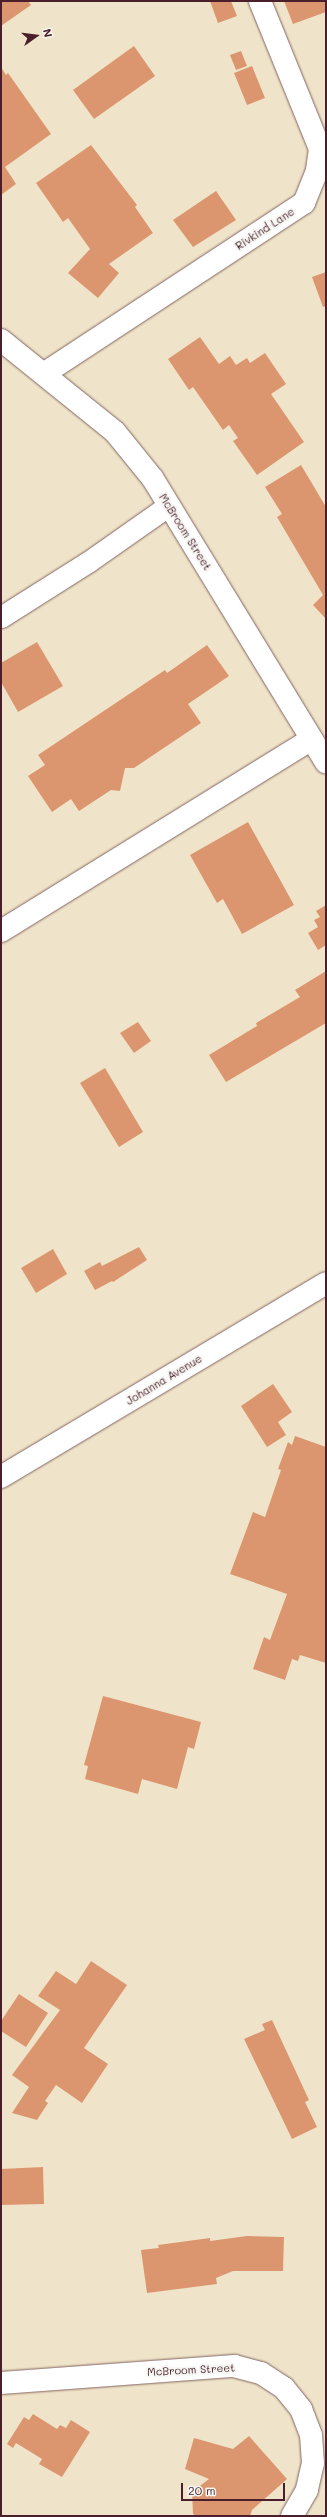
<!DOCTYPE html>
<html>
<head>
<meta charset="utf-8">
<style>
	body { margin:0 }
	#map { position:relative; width:327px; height:2517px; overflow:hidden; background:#efe4c9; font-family:Mali,sans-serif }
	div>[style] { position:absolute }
	.building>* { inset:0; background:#dc966f }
	.roads { filter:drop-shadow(0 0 1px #846462) drop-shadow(0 0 1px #846462) }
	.lane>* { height:21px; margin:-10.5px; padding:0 10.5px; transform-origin:10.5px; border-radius:10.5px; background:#fff }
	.street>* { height:22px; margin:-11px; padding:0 11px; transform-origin:11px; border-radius:11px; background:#fff }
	span { translate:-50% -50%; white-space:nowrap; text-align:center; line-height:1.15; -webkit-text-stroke:4px #f6f6f2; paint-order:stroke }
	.street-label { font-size:11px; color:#4a1f2b }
	.frame { position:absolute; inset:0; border:2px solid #4a1f2b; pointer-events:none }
	.north { position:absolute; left:16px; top:16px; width:40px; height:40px; -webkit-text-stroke:3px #f6f6f2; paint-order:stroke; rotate:76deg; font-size:11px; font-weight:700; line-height:16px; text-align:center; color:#4a1f2b }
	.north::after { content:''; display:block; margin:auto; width:14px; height:18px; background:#4a1f2b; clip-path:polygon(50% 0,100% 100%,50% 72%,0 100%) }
	.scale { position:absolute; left:181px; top:2483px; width:104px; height:18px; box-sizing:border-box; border:2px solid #4a1f2b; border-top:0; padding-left:5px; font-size:12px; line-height:14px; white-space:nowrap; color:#4a1f2b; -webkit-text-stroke:3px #f6f6f2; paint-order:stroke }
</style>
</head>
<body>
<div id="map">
	<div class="building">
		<i style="clip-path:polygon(1px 1px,28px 1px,31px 5px,1px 26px)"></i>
		<i style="clip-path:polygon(210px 1px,231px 1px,237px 16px,218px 23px)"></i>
		<i style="clip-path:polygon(284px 1px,326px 1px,326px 12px,293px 24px)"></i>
		<i style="clip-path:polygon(134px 46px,155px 76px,94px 119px,73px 90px)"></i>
		<i style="clip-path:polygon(241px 51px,247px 66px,236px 70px,230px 55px)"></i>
		<i style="clip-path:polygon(252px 66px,265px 98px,247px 105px,234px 73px)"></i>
		<i style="clip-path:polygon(1px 67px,6px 75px,8px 73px,51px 134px,5px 167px,16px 184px,1px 195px)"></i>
		<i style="clip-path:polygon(91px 145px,137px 205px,135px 207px,153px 233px,109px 264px,119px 273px,98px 298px,68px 273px,90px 249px,68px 218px,63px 222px,36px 183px)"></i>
		<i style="clip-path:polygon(216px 191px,236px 220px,193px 247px,173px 220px)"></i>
		<i style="clip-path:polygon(326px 272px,326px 306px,323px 307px,312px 277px)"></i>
		<i style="clip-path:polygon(200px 337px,219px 364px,230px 356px,236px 365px,247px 358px,250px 363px,265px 353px,286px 384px,271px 394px,304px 442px,257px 475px,233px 441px,238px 438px,229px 425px,223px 430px,193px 387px,189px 390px,168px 359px)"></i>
		<i style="clip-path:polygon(301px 465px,326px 507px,326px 619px,313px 605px,323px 595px,277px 517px,282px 514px,265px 487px)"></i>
		<i style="clip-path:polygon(37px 642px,63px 686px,18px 712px,1px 682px,1px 663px)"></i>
		<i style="clip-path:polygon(207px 645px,229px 676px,188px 704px,201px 723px,134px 768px,125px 768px,120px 791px,111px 790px,79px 811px,71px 799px,52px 812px,28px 776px,45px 765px,38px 755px,165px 670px,167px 673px)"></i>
		<i style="clip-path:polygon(248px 822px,294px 905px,242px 934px,223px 899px,217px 903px,190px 855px)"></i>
		<i style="clip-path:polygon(326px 905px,326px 945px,318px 950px,308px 933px,318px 927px,314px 920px,320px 917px,316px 911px)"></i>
		<i style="clip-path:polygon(326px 971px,326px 1023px,226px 1082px,209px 1055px,257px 1026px,256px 1023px,300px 997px,295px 990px)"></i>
		<i style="clip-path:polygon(138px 1022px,151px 1041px,134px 1053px,120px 1033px)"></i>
		<i style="clip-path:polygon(105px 1068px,143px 1132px,119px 1147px,80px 1083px)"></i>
		<i style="clip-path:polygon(139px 1247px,147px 1260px,113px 1282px,112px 1281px,95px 1290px,84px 1271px,100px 1262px,102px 1266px)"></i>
		<i style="clip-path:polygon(53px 1249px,67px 1274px,36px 1293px,21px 1268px)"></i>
		<i style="clip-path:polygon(273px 1384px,292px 1412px,278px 1422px,286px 1435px,267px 1447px,241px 1406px)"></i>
		<i style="clip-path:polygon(295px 1436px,326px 1447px,326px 1663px,300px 1655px,298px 1661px,292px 1659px,285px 1680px,253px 1669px,264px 1637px,270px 1640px,287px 1594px,230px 1574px,253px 1512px,265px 1517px,281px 1470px,278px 1469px,288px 1442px,292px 1445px)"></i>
		<i style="clip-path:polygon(103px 1696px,201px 1722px,194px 1749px,188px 1747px,177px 1789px,142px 1779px,138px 1794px,85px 1779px,88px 1766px,84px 1765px)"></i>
		<i style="clip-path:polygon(91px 1961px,127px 1985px,84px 2048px,108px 2064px,82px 2103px,56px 2085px,45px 2101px,48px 2103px,37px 2120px,12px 2113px,29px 2087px,12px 2075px,60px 2010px,38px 1996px,56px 1971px,76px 1984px)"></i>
		<i style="clip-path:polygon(19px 1994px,48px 2013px,26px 2047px,1px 2031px,1px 2021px)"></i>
		<i style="clip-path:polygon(272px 2020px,309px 2100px,305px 2102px,317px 2127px,292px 2139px,244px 2039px,265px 2030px,262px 2024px)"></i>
		<i style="clip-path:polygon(43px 2167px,44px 2204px,1px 2205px,1px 2169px)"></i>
		<i style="clip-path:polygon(247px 2236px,284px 2237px,283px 2271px,233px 2271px,216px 2278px,217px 2284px,147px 2293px,141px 2250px,159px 2248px,158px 2245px,210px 2238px,210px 2241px)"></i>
		<i style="clip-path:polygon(33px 2414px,57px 2429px,60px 2425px,66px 2428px,71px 2420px,90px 2432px,62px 2477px,39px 2464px,42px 2459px,16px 2443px,13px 2448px,7px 2444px,24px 2417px,29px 2420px)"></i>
		<i style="clip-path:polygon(249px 2436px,287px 2479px,252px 2510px,250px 2516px,196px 2516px,193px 2514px,192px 2492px,209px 2479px,185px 2469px,194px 2438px,233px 2449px)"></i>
	</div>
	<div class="roads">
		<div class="lane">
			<i style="left:1px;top:617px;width:103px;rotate:-32.3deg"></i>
			<i style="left:88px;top:562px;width:99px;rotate:-35.1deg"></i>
		</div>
		<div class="street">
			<i style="left:1px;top:340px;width:146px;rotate:38.9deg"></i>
			<i style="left:115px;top:432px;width:60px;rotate:51deg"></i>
			<i style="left:153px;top:479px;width:332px;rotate:58.6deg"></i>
			<i style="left:45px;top:373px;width:310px;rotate:-33.3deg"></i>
			<i style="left:304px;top:203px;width:35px;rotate:-68deg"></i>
			<i style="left:317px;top:170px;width:21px;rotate:-82deg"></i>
			<i style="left:320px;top:149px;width:160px;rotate:-112.1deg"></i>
			<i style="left:1px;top:931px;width:365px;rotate:-31.7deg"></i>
			<i style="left:1px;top:1477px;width:378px;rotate:-30.8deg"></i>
			<i style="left:1px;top:2383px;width:234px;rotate:-4.2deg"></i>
			<i style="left:234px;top:2366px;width:28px;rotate:15deg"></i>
			<i style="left:261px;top:2373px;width:27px;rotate:33deg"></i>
			<i style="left:284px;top:2388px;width:27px;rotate:51deg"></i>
			<i style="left:301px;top:2409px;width:28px;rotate:69deg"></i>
			<i style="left:311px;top:2435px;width:28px;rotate:86deg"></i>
			<i style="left:313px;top:2463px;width:28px;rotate:103deg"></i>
			<i style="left:307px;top:2490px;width:30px;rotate:120deg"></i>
		</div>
	</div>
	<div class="street-label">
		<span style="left:265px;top:229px;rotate:-33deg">Rivkind Lane</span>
		<span style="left:185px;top:532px;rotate:58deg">McBroom Street</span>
		<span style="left:164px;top:1380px;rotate:-31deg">Johanna Avenue</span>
		<span style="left:191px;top:2370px;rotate:-3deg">McBroom Street</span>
	</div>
	<div class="frame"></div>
	<div class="north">N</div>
	<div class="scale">20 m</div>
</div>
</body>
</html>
